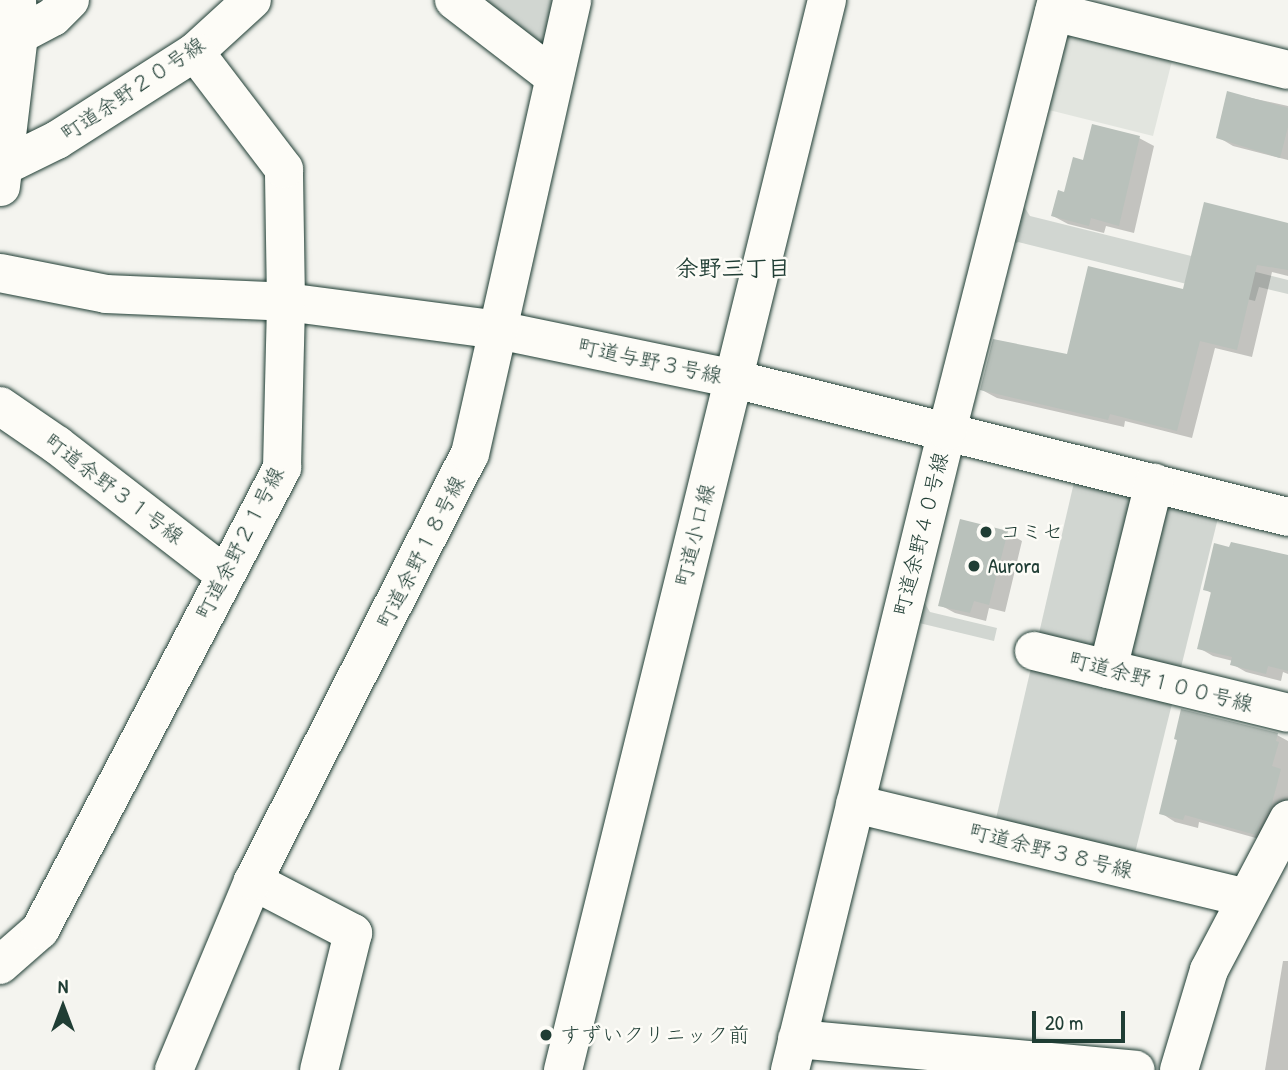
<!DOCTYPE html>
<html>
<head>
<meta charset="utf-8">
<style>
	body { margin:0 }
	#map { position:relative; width:1288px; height:1070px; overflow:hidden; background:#f4f4ef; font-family:"Patrick Hand","Klee One",sans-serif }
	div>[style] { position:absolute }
	.built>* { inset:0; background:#e2e5df }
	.green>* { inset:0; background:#d1d6d1 }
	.shadow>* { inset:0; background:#0003 }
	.building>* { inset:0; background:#b9c1bb }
	.roads { filter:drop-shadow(0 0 2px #1f3d34) drop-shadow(0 0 2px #1f3d34) }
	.minor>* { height:38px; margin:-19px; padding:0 19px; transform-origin:19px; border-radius:19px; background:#fdfcf7 }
	.dots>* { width:19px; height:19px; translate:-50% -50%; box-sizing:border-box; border:4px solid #fdfcf7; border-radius:50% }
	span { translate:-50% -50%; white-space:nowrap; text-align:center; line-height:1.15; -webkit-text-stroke:5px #fdfcf7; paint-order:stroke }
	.street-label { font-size:21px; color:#1f3d34 }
	.poi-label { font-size:21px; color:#1f3d34 }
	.left { translate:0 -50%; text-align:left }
	.neighbourhood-label { font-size:23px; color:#1f3d34; font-weight:700 }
	.north { position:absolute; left:28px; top:972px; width:70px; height:70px; -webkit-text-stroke:5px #fdfcf7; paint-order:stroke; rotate:0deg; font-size:19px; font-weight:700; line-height:28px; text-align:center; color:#1f3d34 }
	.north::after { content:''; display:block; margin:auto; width:24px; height:32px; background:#1f3d34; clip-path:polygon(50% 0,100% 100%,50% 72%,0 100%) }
	.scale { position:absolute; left:1032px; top:1011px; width:93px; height:32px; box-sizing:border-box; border:4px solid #1f3d34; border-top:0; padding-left:9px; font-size:21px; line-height:24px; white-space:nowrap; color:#1f3d34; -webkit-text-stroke:5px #fdfcf7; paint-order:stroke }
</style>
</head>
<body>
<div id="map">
	<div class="built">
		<i style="clip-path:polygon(1070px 32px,1173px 57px,1153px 136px,1041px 108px,1058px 38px)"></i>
	</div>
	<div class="green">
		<i style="clip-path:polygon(474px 0,558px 0,548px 42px,534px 46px)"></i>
		<i style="clip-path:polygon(1019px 199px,1030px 216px,1288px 280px,1288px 294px,1259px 287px,1255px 301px,1018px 242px,1006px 249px)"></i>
		<i style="clip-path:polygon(1075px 478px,1219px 514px,1134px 857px,995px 823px)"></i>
		<i style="clip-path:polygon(921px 597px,930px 612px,997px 628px,994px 641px,915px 622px)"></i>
	</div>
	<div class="shadow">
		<i style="clip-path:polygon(1228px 93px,1288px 106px,1288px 160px,1233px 146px,1218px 137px)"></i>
		<i style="clip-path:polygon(1139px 138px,1154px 146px,1134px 233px,1106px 226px,1104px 233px,1068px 224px,1053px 216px,1084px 162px)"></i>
		<i style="clip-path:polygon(1288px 225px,1288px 276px,1272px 272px,1252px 357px,1215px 348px,1192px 438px,1125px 421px,1124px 427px,997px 398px,982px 390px,1069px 356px,1184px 291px)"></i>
		<i style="clip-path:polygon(1007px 533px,1022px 541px,1005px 612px,989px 608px,986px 621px,955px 613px,940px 605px)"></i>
		<i style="clip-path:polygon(1288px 556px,1288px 674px,1283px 672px,1281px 681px,1246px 672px,1232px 664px,1233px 661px,1213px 656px,1199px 648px,1213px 594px,1205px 589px)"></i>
		<i style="clip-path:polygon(1277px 735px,1288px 741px,1288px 806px,1270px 842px,1199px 822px,1198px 828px,1175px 822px,1161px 813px)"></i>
		<i style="clip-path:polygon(1283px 961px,1288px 961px,1288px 1070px,1265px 1070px)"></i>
	</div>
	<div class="building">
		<i style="clip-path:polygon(1227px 91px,1288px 108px,1288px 127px,1280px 158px,1216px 138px)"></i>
		<i style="clip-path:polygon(1092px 124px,1140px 136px,1119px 226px,1091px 218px,1089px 226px,1051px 216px,1058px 190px,1064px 192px,1073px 157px,1083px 160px)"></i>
		<i style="clip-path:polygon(1204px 202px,1288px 223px,1288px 270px,1257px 265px,1237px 350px,1200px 341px,1177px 431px,1110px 414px,1108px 420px,980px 390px,993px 339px,1067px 354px,1088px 266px,1183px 289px)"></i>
		<i style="clip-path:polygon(960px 519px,1008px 531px,989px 605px,974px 601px,970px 613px,938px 606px)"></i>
		<i style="clip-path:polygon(1231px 542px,1288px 555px,1288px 671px,1268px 666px,1266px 674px,1230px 665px,1232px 657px,1197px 649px,1211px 592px,1203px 590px,1214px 543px,1229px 547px)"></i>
		<i style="clip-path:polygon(1181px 709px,1278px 733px,1276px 741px,1279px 742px,1272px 766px,1281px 769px,1271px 807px,1260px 823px,1256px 835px,1185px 815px,1183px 820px,1159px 814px,1177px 740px,1174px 739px)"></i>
	</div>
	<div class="roads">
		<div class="minor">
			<i style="left:17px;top:0;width:35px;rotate:87deg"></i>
			<i style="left:19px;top:35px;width:38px;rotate:-28deg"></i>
			<i style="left:53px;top:17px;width:24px;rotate:-45deg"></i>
			<i style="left:454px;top:0;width:126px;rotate:37.6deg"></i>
			<i style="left:1054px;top:12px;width:241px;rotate:13.9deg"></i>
			<i style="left:0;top:31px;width:19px;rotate:12deg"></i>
			<i style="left:19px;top:35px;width:153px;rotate:96.8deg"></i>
			<i style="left:0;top:168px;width:64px;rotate:-26.2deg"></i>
			<i style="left:57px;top:140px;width:164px;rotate:-32.5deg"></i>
			<i style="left:195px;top:52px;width:77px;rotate:-42.4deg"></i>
			<i style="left:0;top:273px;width:108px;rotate:11.2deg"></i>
			<i style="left:106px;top:294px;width:180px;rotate:2.5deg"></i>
			<i style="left:286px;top:302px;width:214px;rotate:7.5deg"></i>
			<i style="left:498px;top:330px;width:241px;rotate:11.7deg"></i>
			<i style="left:734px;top:379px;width:571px;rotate:13.99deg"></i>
			<i style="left:0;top:406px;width:69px;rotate:34.4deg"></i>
			<i style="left:57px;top:445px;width:212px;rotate:37.7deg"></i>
			<i style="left:1034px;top:651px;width:261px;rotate:13.7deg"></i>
			<i style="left:1108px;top:669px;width:192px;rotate:-76.1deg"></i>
			<i style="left:855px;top:804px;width:402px;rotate:13.5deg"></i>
			<i style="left:253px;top:881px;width:113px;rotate:27.5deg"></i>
			<i style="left:353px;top:933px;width:141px;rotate:103.9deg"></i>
			<i style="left:0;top:965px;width:53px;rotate:-41.2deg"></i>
			<i style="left:40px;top:930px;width:522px;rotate:-62.35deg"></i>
			<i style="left:282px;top:468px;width:166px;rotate:-88.6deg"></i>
			<i style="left:286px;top:302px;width:133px;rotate:-90.9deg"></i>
			<i style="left:284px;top:169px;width:147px;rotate:-127.3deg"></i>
			<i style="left:797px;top:1039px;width:340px;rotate:5.2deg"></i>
			<i style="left:174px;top:1070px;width:205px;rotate:-67.3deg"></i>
			<i style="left:253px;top:881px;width:479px;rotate:-63.1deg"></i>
			<i style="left:470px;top:454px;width:465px;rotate:-77.3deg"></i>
			<i style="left:563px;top:1070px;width:1102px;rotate:-76.14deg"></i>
			<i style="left:790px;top:1070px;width:658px;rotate:-76.2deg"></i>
			<i style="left:947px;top:431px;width:445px;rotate:-75.7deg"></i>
			<i style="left:1179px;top:1070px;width:104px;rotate:-73.3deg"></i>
			<i style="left:1209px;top:970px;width:170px;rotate:-62.2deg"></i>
		</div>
	</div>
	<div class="dots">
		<i style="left:986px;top:532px;background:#1f3d34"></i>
		<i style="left:974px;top:566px;background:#1f3d34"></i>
		<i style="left:546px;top:1035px;background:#1f3d34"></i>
	</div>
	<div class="street-label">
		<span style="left:133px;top:89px;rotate:-34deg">町道余野２０号線</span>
		<span style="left:650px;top:361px;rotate:12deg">町道与野３号線</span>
		<span style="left:114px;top:489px;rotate:37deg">町道余野３１号線</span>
		<span style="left:921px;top:534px;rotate:-76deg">町道余野４０号線</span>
		<span style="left:695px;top:535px;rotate:-76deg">町道小口線</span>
		<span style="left:240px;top:543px;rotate:-63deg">町道余野２１号線</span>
		<span style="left:421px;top:552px;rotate:-63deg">町道余野１８号線</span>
		<span style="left:1161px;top:682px;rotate:14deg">町道余野１００号線</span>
		<span style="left:1051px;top:851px;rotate:14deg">町道余野３８号線</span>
	</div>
	<div class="poi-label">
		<span class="left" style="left:1000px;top:532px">コミセ</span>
		<span class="left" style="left:988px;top:566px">Aurora</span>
		<span class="left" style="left:560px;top:1035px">すずいクリニック前</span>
	</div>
	<div class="neighbourhood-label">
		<span style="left:733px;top:268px">余野三丁目</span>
	</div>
	<div class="north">N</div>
	<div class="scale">20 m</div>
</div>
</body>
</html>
